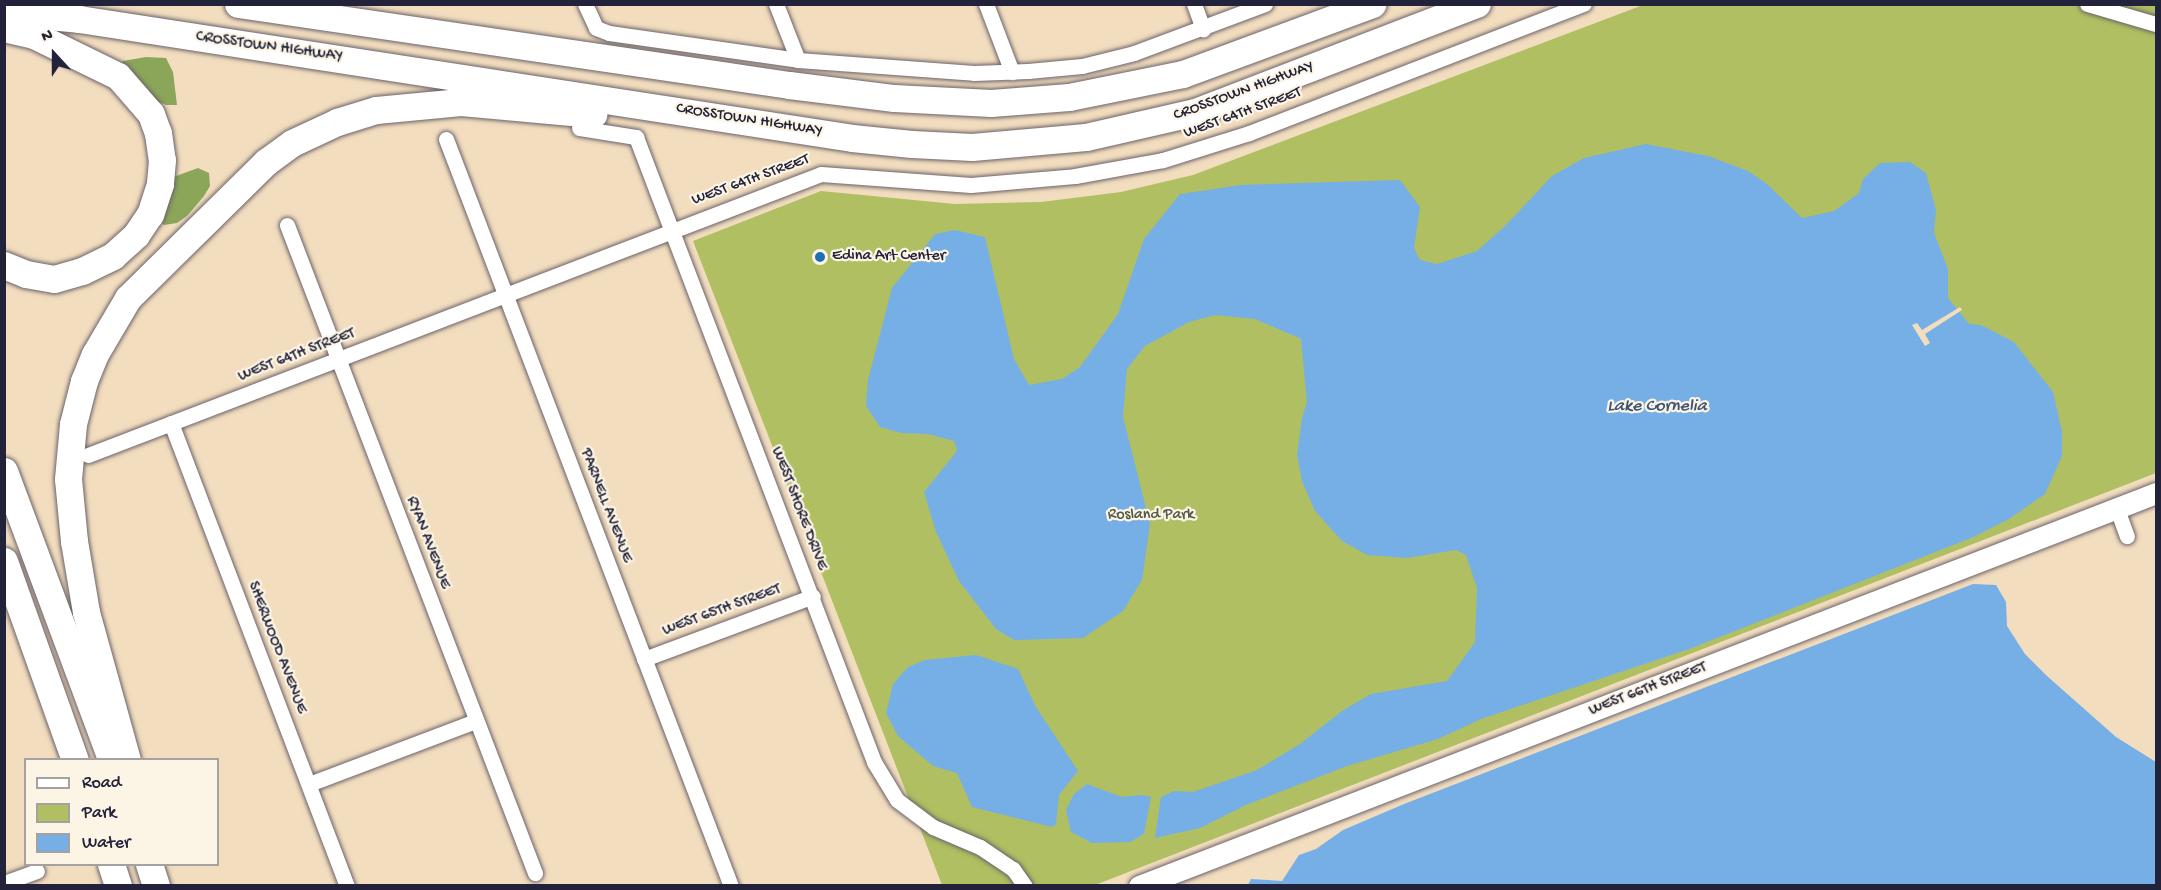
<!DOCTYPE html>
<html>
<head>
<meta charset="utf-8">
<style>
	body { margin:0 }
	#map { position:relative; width:2161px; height:890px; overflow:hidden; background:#f3ddbf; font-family:"Gochi Hand",sans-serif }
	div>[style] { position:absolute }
	.green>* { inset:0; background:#afbf62 }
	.forest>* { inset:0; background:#8ba658 }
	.water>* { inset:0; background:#76afe6 }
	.pier>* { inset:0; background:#f3ddbf }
	.roads { filter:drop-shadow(0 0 2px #6b6369) drop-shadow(0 0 2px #6b6369) }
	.street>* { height:15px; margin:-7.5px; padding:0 7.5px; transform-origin:7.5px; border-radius:7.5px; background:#fff }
	.secondary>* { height:21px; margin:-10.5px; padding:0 10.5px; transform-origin:10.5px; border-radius:10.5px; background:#fff }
	.highway>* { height:27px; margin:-13.5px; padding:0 13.5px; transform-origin:13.5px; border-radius:13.5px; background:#fff }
	.dots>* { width:16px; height:16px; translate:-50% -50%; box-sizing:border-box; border:3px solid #fcf5e5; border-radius:50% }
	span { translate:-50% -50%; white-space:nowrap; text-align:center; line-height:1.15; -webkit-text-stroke:4.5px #fcf5e5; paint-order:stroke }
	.street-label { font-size:16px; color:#22223b }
	.poi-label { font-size:16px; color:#22223b }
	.left { translate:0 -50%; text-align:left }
	.park-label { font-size:16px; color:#535949 }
	.water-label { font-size:18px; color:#3f5377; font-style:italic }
	.frame { position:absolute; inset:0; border:6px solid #22223b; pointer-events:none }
	.legend { position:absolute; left:24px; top:758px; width:195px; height:108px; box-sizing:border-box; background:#fcf5e5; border:2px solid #a5a1a1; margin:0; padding:8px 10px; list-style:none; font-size:18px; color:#22223b }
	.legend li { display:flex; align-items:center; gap:12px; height:30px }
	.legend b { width:30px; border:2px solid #a5a1a1 }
	.north { position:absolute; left:24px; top:24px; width:60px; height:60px; -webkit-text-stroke:4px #fcf5e5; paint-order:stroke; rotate:339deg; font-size:16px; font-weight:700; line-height:24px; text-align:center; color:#22223b }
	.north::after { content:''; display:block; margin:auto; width:21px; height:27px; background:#22223b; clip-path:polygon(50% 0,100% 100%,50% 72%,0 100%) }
</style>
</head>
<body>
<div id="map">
	<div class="green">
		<i style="clip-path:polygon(1643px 5px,2156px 5px,2156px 473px,1095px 885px,942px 885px,693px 241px,821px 191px,955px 204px,1041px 202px,1121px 192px,1193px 175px)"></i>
	</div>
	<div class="forest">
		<i style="clip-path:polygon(146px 57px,166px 58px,173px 72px,177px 105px,166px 105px,150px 98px,120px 64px,123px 61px)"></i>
		<i style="clip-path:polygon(198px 168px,209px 173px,210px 186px,204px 196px,187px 216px,177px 223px,164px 225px,157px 218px,168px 179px)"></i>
	</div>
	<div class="water">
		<i style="clip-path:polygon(1646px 144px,1708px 156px,1748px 171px,1767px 184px,1802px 218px,1834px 211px,1859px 193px,1863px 179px,1880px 163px,1910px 162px,1926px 173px,1936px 210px,1934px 233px,1948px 269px,1948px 298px,1969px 324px,1981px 325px,2014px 342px,2053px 392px,2062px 432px,2062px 456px,2045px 494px,2009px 519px,1971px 538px,1689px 649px,1481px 719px,1438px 739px,1347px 766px,1246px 805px,1200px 828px,1155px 838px,1161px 797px,1174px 791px,1193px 792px,1257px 770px,1300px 744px,1342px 711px,1371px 694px,1447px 681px,1475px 642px,1477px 588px,1466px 555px,1456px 550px,1407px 558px,1367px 555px,1342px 541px,1315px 511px,1302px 481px,1297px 455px,1302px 418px,1307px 402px,1301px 339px,1255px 319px,1215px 315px,1189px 322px,1145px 346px,1127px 369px,1123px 417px,1150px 524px,1142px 580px,1123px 611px,1083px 638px,1014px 640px,996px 629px,959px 581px,936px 532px,924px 492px,957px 451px,954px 441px,928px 434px,901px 433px,880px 427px,866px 406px,868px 380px,892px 288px,935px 234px,955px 230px,985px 237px,1014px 359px,1029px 385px,1062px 379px,1080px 367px,1118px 314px,1144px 239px,1180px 194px,1241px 185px,1400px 180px,1420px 207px,1414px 248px,1420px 260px,1437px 264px,1477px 251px,1505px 226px,1552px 176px,1584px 158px)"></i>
		<i style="clip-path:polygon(1973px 584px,1996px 585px,2006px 602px,2007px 626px,2025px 654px,2047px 676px,2116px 737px,2156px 762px,2156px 885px,1248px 885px,1251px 879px,1282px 881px,1299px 855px,1316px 849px,1343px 830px,1404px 804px)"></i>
		<i style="clip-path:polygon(976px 655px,1018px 669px,1036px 707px,1078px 771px,1059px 795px,1056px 824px,1052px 827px,972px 807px,957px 773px,933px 766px,898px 736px,886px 713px,893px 684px,908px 667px,925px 660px)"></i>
		<i style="clip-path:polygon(1087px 784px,1122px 797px,1142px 795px,1151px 797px,1144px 834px,1130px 842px,1092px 843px,1071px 832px,1066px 810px,1074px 794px)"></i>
	</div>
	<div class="pier">
		<i style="clip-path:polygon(1960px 307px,1962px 310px,1925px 334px,1930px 343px,1925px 346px,1912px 325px,1917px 323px,1922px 330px)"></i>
	</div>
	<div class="roads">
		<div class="street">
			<i style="left:585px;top:4px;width:26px;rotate:65deg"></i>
			<i style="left:596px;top:28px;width:14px;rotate:21deg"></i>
			<i style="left:609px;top:33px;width:191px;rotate:8.1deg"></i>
			<i style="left:798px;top:60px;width:176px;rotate:4.2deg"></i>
			<i style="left:974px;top:73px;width:54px;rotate:-2.1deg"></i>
			<i style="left:1028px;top:71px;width:54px;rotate:-5.3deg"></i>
			<i style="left:1082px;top:66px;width:54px;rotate:-14deg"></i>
			<i style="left:1134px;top:53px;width:140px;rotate:-20.5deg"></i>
			<i style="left:776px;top:4px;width:60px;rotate:68.6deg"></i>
			<i style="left:986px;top:4px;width:73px;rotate:69.1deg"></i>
			<i style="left:1194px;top:4px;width:27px;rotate:70deg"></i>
			<i style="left:2087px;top:4px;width:72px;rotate:16.2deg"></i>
			<i style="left:579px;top:128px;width:58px;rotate:9deg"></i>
			<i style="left:636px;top:137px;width:669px;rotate:69.15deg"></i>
			<i style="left:874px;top:762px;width:44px;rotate:58.8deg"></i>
			<i style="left:897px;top:800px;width:45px;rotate:36.9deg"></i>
			<i style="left:933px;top:827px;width:51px;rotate:23.1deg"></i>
			<i style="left:980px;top:847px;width:40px;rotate:34deg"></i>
			<i style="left:1013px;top:869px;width:21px;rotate:55deg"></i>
			<i style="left:446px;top:139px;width:800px;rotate:69.12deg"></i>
			<i style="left:287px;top:225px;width:694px;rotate:69.06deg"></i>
			<i style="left:171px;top:423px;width:495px;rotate:69.2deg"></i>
			<i style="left:88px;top:455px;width:785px;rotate:-20.97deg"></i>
			<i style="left:821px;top:174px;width:150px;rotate:4.2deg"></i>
			<i style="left:971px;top:185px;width:104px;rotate:-4.9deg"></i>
			<i style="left:1075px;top:176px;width:89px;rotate:-10.3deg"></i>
			<i style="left:1163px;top:160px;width:90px;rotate:-17.4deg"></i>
			<i style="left:1249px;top:133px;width:359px;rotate:-21.1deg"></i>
			<i style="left:2117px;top:509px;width:29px;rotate:70deg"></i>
			<i style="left:644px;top:659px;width:180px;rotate:-20.4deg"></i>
			<i style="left:309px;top:784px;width:178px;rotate:-20.7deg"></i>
			<i style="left:4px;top:883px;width:35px;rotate:-20deg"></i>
		</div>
		<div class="secondary">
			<i style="left:1139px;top:886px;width:1090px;rotate:-21.13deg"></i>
		</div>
		<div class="highway">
			<i style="left:238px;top:4px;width:557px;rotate:8.36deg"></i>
			<i style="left:789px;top:85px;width:106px;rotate:7.1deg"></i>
			<i style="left:894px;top:98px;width:97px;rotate:3deg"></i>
			<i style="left:991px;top:103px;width:78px;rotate:-4.4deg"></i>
			<i style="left:1069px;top:97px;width:116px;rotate:-11.4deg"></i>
			<i style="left:1183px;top:74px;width:202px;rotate:-20.3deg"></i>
			<i style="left:4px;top:12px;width:75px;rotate:5.3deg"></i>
			<i style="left:79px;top:19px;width:782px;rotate:8.75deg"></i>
			<i style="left:852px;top:138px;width:60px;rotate:5.7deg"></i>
			<i style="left:912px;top:144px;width:60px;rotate:2.9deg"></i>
			<i style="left:972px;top:147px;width:114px;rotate:-5deg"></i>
			<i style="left:1086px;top:137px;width:112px;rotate:-12.9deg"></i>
			<i style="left:1195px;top:112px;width:302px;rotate:-21deg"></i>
			<i style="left:4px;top:28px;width:31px;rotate:13deg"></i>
			<i style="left:34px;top:35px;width:93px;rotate:26deg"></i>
			<i style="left:118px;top:76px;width:50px;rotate:49deg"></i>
			<i style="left:151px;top:114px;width:20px;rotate:70deg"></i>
			<i style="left:158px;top:133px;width:27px;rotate:82deg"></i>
			<i style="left:162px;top:160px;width:24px;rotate:95deg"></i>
			<i style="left:160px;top:184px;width:32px;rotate:108deg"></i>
			<i style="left:150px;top:214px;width:25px;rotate:124deg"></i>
			<i style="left:136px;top:235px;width:31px;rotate:138deg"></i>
			<i style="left:113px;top:256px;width:34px;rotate:154deg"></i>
			<i style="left:82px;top:271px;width:29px;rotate:164deg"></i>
			<i style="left:54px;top:279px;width:28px;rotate:-170deg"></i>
			<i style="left:26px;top:274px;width:24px;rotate:-158deg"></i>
			<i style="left:4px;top:471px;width:306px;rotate:69.6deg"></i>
			<i style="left:4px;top:561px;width:211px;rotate:70.4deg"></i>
			<i style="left:127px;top:760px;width:154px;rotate:-105.5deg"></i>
			<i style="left:86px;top:612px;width:72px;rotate:-99.6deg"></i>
			<i style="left:74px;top:541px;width:62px;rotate:-95.5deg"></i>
			<i style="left:68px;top:479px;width:55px;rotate:-84.8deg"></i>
			<i style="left:73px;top:424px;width:44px;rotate:-75.7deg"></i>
			<i style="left:84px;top:381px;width:29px;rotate:-68deg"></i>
			<i style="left:95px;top:354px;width:65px;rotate:-59.5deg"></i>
			<i style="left:128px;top:298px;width:194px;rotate:-44.6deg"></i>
			<i style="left:266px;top:162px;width:32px;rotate:-36deg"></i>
			<i style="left:292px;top:143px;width:50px;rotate:-25deg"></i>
			<i style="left:337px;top:122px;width:41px;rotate:-17.1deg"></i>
			<i style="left:376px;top:110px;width:85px;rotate:-5.4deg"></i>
			<i style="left:461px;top:102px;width:133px;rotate:5.2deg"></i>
			<i style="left:111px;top:864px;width:23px;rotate:72deg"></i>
			<i style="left:149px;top:864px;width:23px;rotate:72deg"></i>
		</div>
	</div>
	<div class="dots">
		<i style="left:820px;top:257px;background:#1f6fb2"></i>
	</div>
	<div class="street-label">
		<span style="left:269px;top:48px;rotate:8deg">CROSSTOWN HIGHWAY</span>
		<span style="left:1244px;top:92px;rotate:-20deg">CROSSTOWN HIGHWAY</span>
		<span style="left:1243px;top:114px;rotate:-20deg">WEST 64TH STREET</span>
		<span style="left:749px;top:121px;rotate:9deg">CROSSTOWN HIGHWAY</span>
		<span style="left:751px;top:181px;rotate:-20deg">WEST 64TH STREET</span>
		<span style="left:297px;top:356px;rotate:-21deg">WEST 64TH STREET</span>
		<span style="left:605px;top:506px;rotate:69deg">PARNELL AVENUE</span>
		<span style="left:798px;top:509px;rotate:69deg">WEST SHORE DRIVE</span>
		<span style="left:427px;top:543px;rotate:69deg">RYAN AVENUE</span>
		<span style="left:722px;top:611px;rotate:-20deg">WEST 65TH STREET</span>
		<span style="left:276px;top:648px;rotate:69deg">SHERWOOD AVENUE</span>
		<span style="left:1648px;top:690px;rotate:-21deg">WEST 66TH STREET</span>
	</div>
	<div class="poi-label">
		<span class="left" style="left:832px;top:257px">Edina Art Center</span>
	</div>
	<div class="park-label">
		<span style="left:1151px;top:516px">Rosland Park</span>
	</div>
	<div class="water-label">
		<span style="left:1657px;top:407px">Lake Cornelia</span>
	</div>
	<div class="frame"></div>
	<ul class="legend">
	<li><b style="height:8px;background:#fff"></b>Road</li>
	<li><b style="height:16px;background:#afbf62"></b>Park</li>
	<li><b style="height:16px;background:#76afe6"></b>Water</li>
	</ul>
	<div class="north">N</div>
</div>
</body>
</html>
